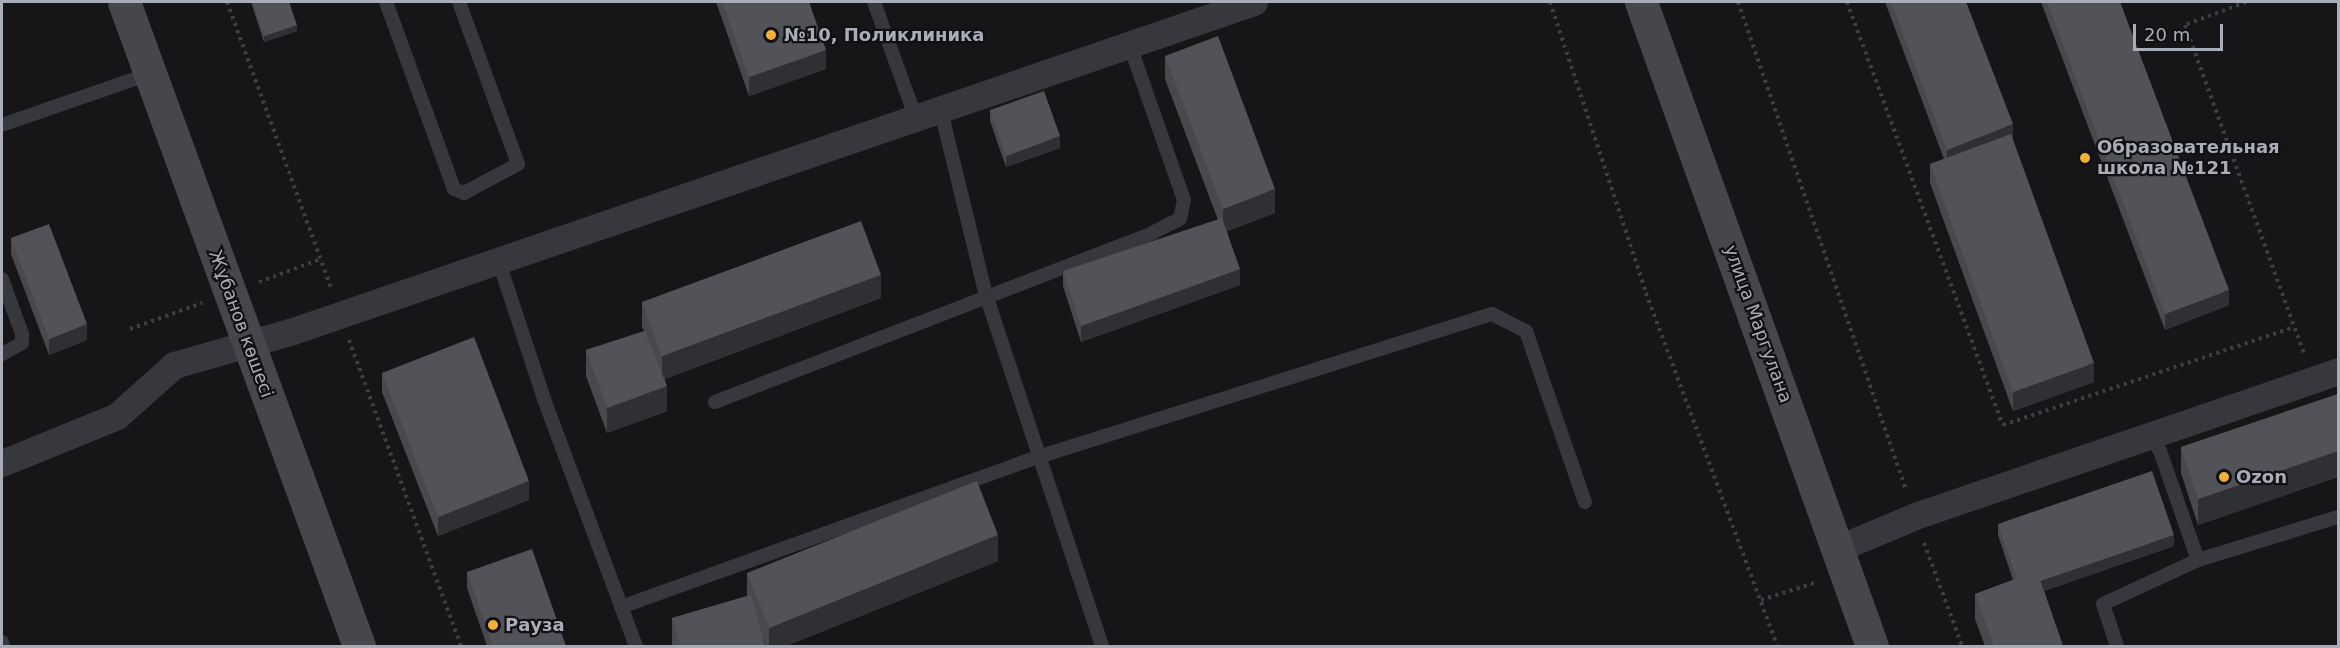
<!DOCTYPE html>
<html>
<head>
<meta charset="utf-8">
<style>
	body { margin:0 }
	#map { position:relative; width:2340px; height:648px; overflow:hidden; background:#161618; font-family:"DejaVu Sans",sans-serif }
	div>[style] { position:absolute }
	.path>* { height:4px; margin-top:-2px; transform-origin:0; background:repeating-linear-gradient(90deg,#3d3f44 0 3px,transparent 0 7.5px) }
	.lane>* { height:14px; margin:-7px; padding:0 7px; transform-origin:7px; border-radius:7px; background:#37383d }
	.street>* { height:27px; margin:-13.5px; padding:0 13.5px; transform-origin:13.5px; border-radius:13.5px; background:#37383d }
	.secondary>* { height:33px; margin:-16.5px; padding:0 16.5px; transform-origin:16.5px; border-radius:16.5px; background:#45474d }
	.wall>* { inset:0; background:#47494d }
	.shaded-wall>* { inset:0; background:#2f3033 }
	.building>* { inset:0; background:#525359 }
	.dots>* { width:16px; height:16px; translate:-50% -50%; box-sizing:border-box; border:3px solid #111113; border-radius:50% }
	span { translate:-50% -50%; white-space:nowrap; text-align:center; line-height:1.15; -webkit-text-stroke:4.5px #111113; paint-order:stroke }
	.poi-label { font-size:18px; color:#a8adb8; font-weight:700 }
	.left { translate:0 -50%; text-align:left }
	.street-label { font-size:18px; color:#a8adb8 }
	.frame { position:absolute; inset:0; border:3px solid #a8adb8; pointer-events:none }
	.scale { position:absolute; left:2133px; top:24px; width:90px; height:27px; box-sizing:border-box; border:3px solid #a8adb8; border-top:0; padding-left:8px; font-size:18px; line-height:21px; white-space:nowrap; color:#a8adb8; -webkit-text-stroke:4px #111113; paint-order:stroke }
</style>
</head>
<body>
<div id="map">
	<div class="path">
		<i style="left:227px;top:2px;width:304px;rotate:70deg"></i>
		<i style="left:1550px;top:2px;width:306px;rotate:71.7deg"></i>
		<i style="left:1646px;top:293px;width:377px;rotate:69.6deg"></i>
		<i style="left:1738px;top:2px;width:516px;rotate:71deg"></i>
		<i style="left:1847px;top:2px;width:451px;rotate:69.8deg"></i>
		<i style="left:2003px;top:425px;width:307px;rotate:-18.6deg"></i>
		<i style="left:2246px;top:2px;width:65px;rotate:159.3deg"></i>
		<i style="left:2185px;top:25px;width:350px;rotate:70.1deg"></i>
		<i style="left:259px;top:282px;width:66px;rotate:-20.4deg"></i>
		<i style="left:130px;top:329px;width:77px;rotate:-19.9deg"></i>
		<i style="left:349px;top:340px;width:326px;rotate:69.9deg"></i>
		<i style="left:1924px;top:543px;width:110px;rotate:69.7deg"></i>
		<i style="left:1761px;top:600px;width:59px;rotate:-17.8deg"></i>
	</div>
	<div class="lane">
		<i style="left:386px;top:2px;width:199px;rotate:70deg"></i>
		<i style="left:454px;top:189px;width:11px;rotate:22deg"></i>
		<i style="left:464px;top:193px;width:61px;rotate:-28.2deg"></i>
		<i style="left:518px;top:164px;width:172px;rotate:-110deg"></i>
		<i style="left:874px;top:2px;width:121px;rotate:70.2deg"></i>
		<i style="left:940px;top:107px;width:194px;rotate:76.3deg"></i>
		<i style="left:986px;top:295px;width:370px;rotate:71.7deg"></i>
		<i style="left:2px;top:125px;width:156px;rotate:-19.1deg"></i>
		<i style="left:498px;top:259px;width:147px;rotate:71.8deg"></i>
		<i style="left:544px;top:399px;width:264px;rotate:69.6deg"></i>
		<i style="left:2px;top:279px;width:59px;rotate:70deg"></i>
		<i style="left:22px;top:334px;width:9px;rotate:90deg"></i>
		<i style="left:22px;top:343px;width:23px;rotate:151deg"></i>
		<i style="left:715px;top:402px;width:469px;rotate:-21.1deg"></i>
		<i style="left:1152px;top:233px;width:31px;rotate:-27deg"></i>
		<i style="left:1180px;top:219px;width:19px;rotate:-78deg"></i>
		<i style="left:1184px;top:200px;width:166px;rotate:-109.3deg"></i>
		<i style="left:2151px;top:438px;width:16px;rotate:55deg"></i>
		<i style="left:2160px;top:451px;width:115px;rotate:70.8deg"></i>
		<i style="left:621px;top:607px;width:443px;rotate:-19.8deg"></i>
		<i style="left:1038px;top:457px;width:476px;rotate:-17.5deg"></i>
		<i style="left:1492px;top:314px;width:38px;rotate:27deg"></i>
		<i style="left:1526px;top:331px;width:181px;rotate:71deg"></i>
		<i style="left:2px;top:642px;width:4px;rotate:76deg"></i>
		<i style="left:2117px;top:646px;width:44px;rotate:-108.4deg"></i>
		<i style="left:2103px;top:604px;width:105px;rotate:-24.9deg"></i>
		<i style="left:2198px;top:560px;width:146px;rotate:-17.1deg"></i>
	</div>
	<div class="street">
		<i style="left:2px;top:463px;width:124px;rotate:-22.2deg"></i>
		<i style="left:117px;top:416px;width:76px;rotate:-41.8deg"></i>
		<i style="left:174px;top:365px;width:121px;rotate:-15.9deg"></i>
		<i style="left:290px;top:332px;width:1019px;rotate:-18.9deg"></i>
		<i style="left:1839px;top:548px;width:82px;rotate:-22.8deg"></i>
		<i style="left:1915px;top:516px;width:447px;rotate:-18.9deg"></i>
	</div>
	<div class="secondary">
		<i style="left:124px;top:2px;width:686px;rotate:69.95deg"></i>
		<i style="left:1641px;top:2px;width:684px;rotate:70.27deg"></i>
	</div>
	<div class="wall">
		<i style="clip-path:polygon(251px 2px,289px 2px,297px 31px,264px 42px)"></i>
		<i style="clip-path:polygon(716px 2px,809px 2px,826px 69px,749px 96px)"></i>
		<i style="clip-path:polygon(1885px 2px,1966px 2px,2094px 382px,2013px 411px,1930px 183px,1930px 164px,1944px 159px)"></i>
		<i style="clip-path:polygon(2041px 2px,2120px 2px,2229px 305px,2165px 330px)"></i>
		<i style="clip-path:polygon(1165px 56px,1275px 213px,1227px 231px,1240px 285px,1081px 342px,1063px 286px,1063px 271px,1218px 220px,1165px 79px)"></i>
		<i style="clip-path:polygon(990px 110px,1060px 148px,1006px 167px,990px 121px)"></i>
		<i style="clip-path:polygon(11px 238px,87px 340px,49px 355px,11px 254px)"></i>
		<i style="clip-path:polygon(881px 298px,665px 379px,667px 411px,607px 433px,586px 376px,586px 350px,644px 331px,642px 326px,642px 302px)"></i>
		<i style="clip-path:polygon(382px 373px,529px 500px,438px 536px,382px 392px)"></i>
		<i style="clip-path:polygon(2338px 394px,2338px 477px,2198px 525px,2181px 473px,2181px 447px)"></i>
		<i style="clip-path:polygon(1998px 524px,2174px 546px,2044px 591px,2063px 646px,1985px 646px,1975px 619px,1975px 594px,2013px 580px,1998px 535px)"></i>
		<i style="clip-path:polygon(998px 561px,786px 646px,766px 646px,762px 637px,765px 646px,673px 646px,672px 644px,672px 618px,747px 596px,747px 573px)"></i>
		<i style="clip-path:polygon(467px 572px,566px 646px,487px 646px,467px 588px)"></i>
	</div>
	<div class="shaded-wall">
		<i style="clip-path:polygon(297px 25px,297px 31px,264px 42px,264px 36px)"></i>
		<i style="clip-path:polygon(826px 50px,826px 69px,749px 96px,749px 77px)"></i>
		<i style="clip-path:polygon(2013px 124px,2013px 140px,1947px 165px,1947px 150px)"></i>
		<i style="clip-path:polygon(1060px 136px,1060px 148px,1006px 167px,1006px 156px)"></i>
		<i style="clip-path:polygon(1275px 189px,1275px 213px,1223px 233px,1223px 209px)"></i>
		<i style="clip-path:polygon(1240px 269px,1240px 285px,1081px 342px,1081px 326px)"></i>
		<i style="clip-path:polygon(881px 275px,881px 298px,662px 380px,662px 356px)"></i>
		<i style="clip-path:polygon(2229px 290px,2229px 305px,2165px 330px,2165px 314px)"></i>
		<i style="clip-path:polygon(87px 324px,87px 340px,49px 355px,49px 339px)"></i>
		<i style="clip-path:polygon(2094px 363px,2094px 382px,2013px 411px,2013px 392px)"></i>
		<i style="clip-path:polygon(667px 386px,667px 411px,607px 433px,607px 408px)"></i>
		<i style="clip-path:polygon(2338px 451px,2338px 477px,2198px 525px,2198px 499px)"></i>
		<i style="clip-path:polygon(529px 481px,529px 500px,438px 536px,438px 517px)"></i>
		<i style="clip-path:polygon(998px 535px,998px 561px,786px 646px,769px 646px,769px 628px)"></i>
		<i style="clip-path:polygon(2174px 535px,2174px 546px,2020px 599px,2020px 588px)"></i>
	</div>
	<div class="building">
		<i style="clip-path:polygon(253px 2px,289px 2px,297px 25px,264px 36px)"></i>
		<i style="clip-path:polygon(722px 2px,809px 2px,826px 50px,749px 77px)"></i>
		<i style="clip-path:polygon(1891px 2px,1966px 2px,2013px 124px,1947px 150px)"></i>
		<i style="clip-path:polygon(2047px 2px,2120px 2px,2229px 290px,2165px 314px)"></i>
		<i style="clip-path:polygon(1218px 36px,1275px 189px,1223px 209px,1165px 56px)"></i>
		<i style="clip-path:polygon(1044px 91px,1060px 136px,1006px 156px,990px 110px)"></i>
		<i style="clip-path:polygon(2011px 134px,2094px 363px,2013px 392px,1930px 164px)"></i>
		<i style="clip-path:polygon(1222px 218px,1240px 269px,1081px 326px,1063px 271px)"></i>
		<i style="clip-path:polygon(861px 221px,881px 275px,662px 356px,642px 302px)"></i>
		<i style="clip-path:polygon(49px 224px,87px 324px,49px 339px,11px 238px)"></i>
		<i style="clip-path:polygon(645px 331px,667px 386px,607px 408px,586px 350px)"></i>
		<i style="clip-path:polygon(474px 337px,529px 481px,438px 517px,382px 373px)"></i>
		<i style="clip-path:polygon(2338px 394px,2338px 451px,2198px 499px,2181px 447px)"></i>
		<i style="clip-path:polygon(2152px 471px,2174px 535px,2040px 581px,2037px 571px,2017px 579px,1998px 524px)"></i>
		<i style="clip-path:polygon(977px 481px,998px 535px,769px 628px,747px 573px)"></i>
		<i style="clip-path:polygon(532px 549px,566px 646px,493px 646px,467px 572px)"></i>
		<i style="clip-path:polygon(2037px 571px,2063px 646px,1994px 646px,1975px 594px)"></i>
		<i style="clip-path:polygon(751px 595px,765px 646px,680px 646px,672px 618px)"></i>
	</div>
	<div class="dots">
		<i style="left:771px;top:35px;background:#f2b134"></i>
		<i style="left:2085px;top:158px;background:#f2b134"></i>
		<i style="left:2224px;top:477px;background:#f2b134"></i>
		<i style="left:493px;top:625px;background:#f2b134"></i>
	</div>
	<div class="poi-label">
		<span class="left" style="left:784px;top:35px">№10, Поликлиника</span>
		<span class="left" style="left:2097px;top:158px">Образовательная<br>школа №121</span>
		<span class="left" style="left:2236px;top:477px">Ozon</span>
		<span class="left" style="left:505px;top:625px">Рауза</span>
	</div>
	<div class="street-label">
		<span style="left:241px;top:324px;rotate:70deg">Жұбанов көшесі</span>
		<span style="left:1758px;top:324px;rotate:70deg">улица Маргулана</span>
	</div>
	<div class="frame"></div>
	<div class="scale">20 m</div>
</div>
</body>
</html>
